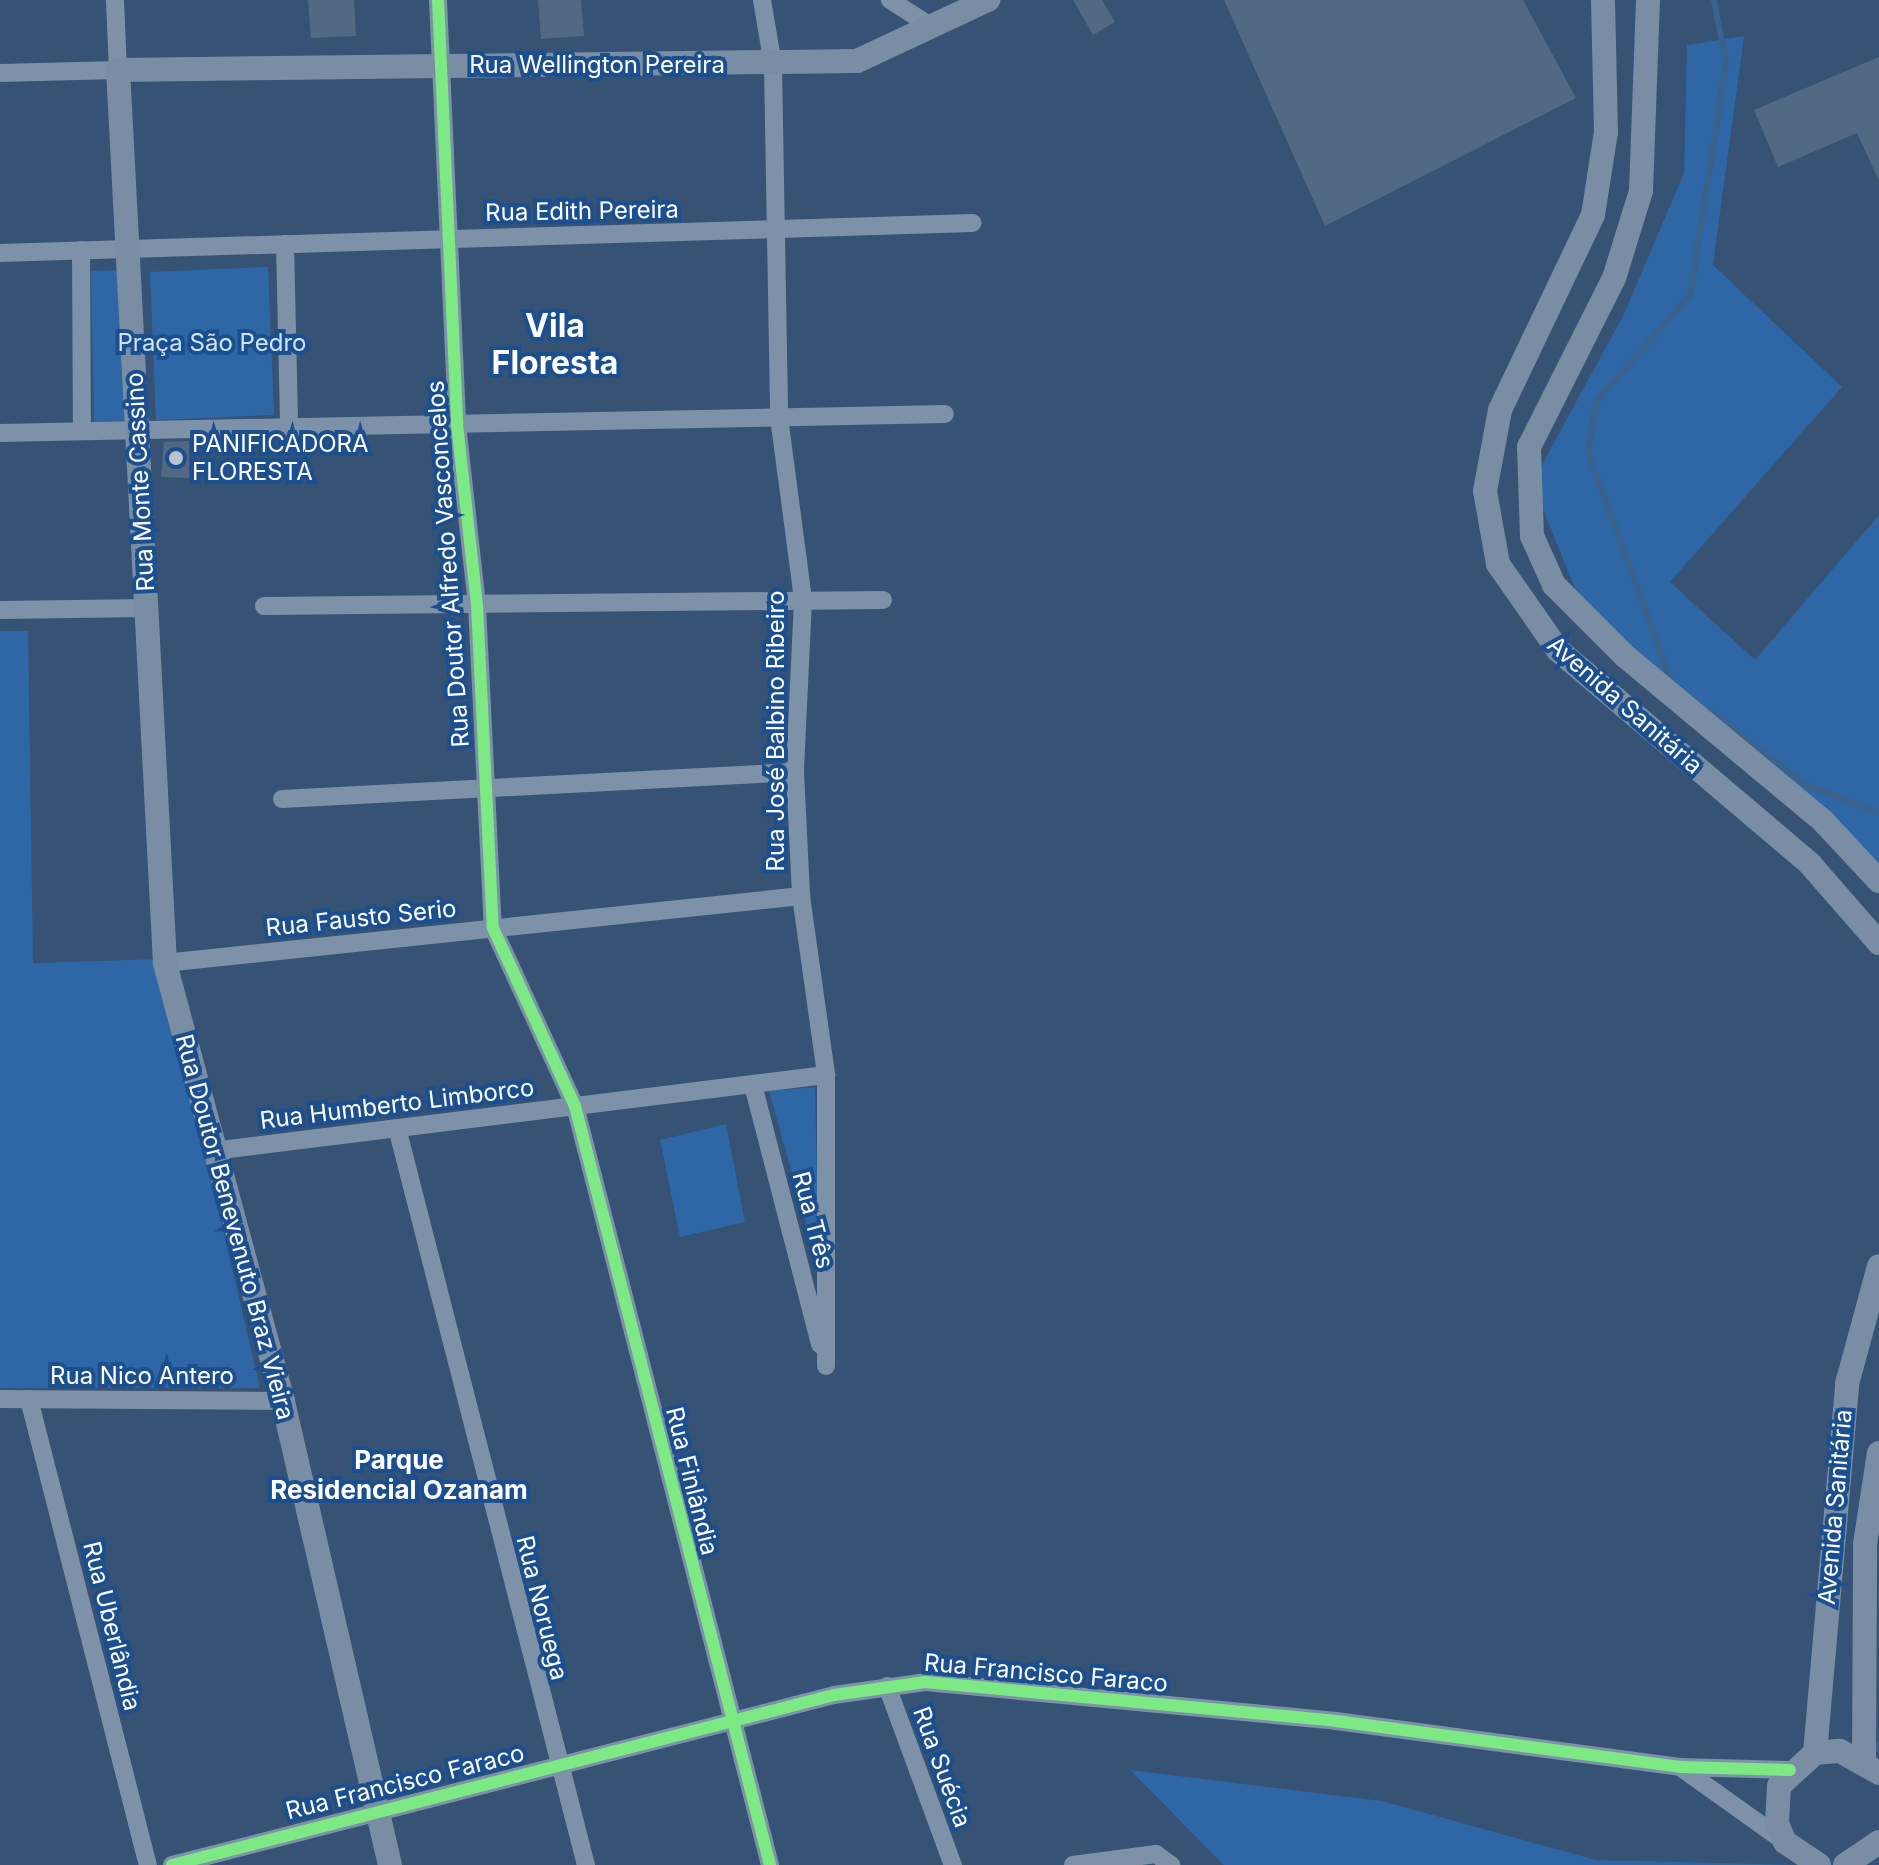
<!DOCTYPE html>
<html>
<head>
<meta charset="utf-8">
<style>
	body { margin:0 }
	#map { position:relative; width:1879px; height:1865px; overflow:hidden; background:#365274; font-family:Inter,sans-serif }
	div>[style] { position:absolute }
	.green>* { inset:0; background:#2f66a5 }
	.stream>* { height:6px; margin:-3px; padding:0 3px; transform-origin:3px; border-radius:3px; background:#3b618d }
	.building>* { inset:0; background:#526984 }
	.street>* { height:18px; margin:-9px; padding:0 9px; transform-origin:9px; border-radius:9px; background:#7d92a8 }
	.secondary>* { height:24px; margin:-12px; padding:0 12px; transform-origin:12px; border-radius:12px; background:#798da4 }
	.cycleway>* { height:12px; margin:-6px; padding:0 6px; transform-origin:6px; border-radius:6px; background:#7ce984 }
	.dots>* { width:22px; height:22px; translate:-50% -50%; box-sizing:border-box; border:4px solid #1b4f8f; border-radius:50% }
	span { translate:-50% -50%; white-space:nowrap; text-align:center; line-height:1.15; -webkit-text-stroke:8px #1b4f8f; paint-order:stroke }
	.street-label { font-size:24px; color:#fff }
	.park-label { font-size:24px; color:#cfe3fa }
	.poi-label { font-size:24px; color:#fff }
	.left { translate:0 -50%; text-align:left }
	.neighbourhood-label { font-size:26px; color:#fff; font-weight:700 }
	.district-label { font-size:32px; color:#fff; font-weight:700 }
</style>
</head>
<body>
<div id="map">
	<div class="green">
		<i style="clip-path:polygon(1744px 36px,1713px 265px,1842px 387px,1670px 582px,1755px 660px,1879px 515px,1879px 878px,1594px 634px,1532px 483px,1624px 314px,1684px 173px,1687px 45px)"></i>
		<i style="clip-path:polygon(268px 267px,274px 415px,156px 420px,150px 272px)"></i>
		<i style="clip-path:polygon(122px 270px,125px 424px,94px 425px,91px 271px)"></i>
		<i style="clip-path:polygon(0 631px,28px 631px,33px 963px,160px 959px,260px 1388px,0 1388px)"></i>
		<i style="clip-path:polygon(815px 1087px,819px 1270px,769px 1091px)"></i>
		<i style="clip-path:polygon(726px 1124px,745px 1222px,680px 1237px,660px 1140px)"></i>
		<i style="clip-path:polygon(1130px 1770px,1382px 1801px,1596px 1860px,1800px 1865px,1224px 1865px)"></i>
	</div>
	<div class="stream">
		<i style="left:1671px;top:681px;width:244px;rotate:-109.9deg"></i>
		<i style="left:1588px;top:452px;width:52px;rotate:-80deg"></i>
		<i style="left:1597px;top:401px;width:141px;rotate:-48.7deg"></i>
		<i style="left:1690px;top:295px;width:234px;rotate:-81.1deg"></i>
		<i style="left:1726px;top:64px;width:65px;rotate:-100.6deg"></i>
		<i style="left:1708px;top:710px;width:121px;rotate:37.6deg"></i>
		<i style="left:1804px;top:784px;width:80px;rotate:21.1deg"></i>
		<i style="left:1877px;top:1749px;width:5px;rotate:-68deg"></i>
	</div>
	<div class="building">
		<i style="clip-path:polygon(308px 0,354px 0,356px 36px,311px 38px)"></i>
		<i style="clip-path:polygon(538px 0,581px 0,584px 36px,541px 39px)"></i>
		<i style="clip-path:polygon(1073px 0,1102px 0,1115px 22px,1093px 35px)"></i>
		<i style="clip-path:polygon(1224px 0,1523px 0,1576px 98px,1325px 226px)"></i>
		<i style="clip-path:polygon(1879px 57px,1879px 181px,1857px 133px,1778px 167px,1754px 110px)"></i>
		<i style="clip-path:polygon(189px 441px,189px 478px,161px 477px,164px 442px)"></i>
	</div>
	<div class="street">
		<i style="left:438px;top:0;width:424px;rotate:87.4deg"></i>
		<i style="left:457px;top:424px;width:182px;rotate:83.7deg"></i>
		<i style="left:477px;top:605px;width:323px;rotate:87.2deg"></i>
		<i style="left:493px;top:928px;width:196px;rotate:65.3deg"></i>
		<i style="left:575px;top:1106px;width:784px;rotate:75.59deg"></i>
		<i style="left:762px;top:0;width:66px;rotate:80.4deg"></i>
		<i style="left:773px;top:65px;width:352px;rotate:89deg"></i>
		<i style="left:779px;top:417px;width:185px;rotate:82.5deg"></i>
		<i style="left:803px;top:600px;width:172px;rotate:92.7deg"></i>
		<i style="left:795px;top:772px;width:124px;rotate:87.2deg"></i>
		<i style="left:801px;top:896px;width:181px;rotate:82deg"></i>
		<i style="left:826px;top:1075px;width:291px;rotate:90deg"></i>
		<i style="left:890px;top:0;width:50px;rotate:32.7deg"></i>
		<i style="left:0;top:73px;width:118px;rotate:-1.5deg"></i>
		<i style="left:118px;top:70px;width:70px;rotate:-92.5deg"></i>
		<i style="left:285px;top:244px;width:183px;rotate:88.7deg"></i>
		<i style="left:81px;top:250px;width:181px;rotate:89.7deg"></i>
		<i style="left:0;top:253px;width:973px;rotate:-1.77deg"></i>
		<i style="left:0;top:433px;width:945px;rotate:-1.15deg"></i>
		<i style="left:264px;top:606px;width:619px;rotate:-0.56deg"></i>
		<i style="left:0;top:610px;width:147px;rotate:-0.8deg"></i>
		<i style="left:282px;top:799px;width:514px;rotate:-3.01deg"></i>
		<i style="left:165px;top:963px;width:640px;rotate:-6.01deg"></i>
		<i style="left:753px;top:1085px;width:268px;rotate:75.5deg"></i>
		<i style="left:397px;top:1128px;width:761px;rotate:75.62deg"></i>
		<i style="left:213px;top:1151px;width:618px;rotate:-7.07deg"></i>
		<i style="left:0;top:1399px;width:283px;rotate:0.4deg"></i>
		<i style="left:29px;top:1399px;width:481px;rotate:75.7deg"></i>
		<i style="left:887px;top:1686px;width:191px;rotate:69.8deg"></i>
		<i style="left:1680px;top:1767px;width:129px;rotate:35.5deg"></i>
		<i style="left:172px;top:1865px;width:683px;rotate:-14.4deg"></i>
		<i style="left:834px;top:1695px;width:92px;rotate:-8.1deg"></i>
		<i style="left:925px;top:1682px;width:413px;rotate:5.4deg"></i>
		<i style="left:1336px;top:1721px;width:347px;rotate:7.6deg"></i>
		<i style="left:1680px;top:1767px;width:110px;rotate:1.6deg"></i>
		<i style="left:1073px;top:1865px;width:84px;rotate:-7.5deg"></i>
		<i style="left:1156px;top:1854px;width:19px;rotate:36deg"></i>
	</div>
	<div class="secondary">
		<i style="left:1603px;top:0;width:132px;rotate:88.7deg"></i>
		<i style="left:1606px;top:132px;width:84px;rotate:98.9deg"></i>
		<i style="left:1593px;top:215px;width:216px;rotate:115.5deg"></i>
		<i style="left:1500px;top:410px;width:82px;rotate:100.5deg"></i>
		<i style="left:1485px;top:491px;width:74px;rotate:79.9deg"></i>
		<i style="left:1498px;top:564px;width:105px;rotate:55.1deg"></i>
		<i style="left:1558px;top:650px;width:331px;rotate:40.3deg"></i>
		<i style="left:1810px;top:864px;width:105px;rotate:48.9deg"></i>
		<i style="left:1648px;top:0;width:191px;rotate:92.1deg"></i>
		<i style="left:1641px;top:191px;width:91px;rotate:107.2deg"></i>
		<i style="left:1614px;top:278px;width:189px;rotate:116.7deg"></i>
		<i style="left:1529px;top:447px;width:89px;rotate:88.1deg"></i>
		<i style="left:1532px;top:536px;width:54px;rotate:65.8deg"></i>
		<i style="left:1554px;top:585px;width:100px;rotate:45deg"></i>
		<i style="left:1625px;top:656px;width:258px;rotate:39.8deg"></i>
		<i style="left:1823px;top:821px;width:82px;rotate:47deg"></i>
		<i style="left:1815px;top:1753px;width:370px;rotate:-85deg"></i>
		<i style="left:1847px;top:1384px;width:122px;rotate:-74.8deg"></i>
		<i style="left:1864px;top:1760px;width:216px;rotate:-89.7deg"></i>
		<i style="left:1865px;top:1544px;width:92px;rotate:-81.3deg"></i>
		<i style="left:390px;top:1865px;width:476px;rotate:-103deg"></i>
		<i style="left:283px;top:1401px;width:454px;rotate:-105.1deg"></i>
		<i style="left:165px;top:963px;width:894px;rotate:-93.01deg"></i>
		<i style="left:118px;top:70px;width:739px;rotate:-0.7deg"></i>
		<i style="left:857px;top:61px;width:145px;rotate:-25deg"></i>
		<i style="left:1819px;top:1865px;width:41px;rotate:-145.9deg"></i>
		<i style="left:1785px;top:1842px;width:20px;rotate:-114deg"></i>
		<i style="left:1777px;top:1824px;width:38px;rotate:-87deg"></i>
		<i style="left:1779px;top:1786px;width:49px;rotate:-42.5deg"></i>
		<i style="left:1815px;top:1753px;width:25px;rotate:-5deg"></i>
		<i style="left:1840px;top:1751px;width:45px;rotate:29.4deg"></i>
		<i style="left:1845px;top:1865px;width:41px;rotate:-34.1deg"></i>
	</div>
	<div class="cycleway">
		<i style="left:438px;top:0;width:424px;rotate:87.4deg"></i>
		<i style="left:457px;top:424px;width:182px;rotate:83.7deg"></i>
		<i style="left:477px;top:605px;width:323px;rotate:87.2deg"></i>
		<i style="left:493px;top:928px;width:196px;rotate:65.3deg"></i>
		<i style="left:575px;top:1106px;width:784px;rotate:75.59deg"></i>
		<i style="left:172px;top:1865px;width:683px;rotate:-14.4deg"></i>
		<i style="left:834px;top:1695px;width:92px;rotate:-8.1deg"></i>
		<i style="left:925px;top:1682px;width:413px;rotate:5.4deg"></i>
		<i style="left:1336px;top:1721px;width:347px;rotate:7.6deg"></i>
		<i style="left:1680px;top:1767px;width:110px;rotate:1.6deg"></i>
	</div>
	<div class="dots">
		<i style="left:176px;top:458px;background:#b9c2ce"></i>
	</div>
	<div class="street-label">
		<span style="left:597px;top:65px">Rua Wellington Pereira</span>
		<span style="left:582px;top:211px;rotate:-1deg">Rua Edith Pereira</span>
		<span style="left:140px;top:482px;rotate:-93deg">Rua Monte Cassino</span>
		<span style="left:448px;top:564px;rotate:-94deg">Rua Doutor Alfredo Vasconcelos</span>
		<span style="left:1625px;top:705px;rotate:41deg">Avenida Sanitária</span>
		<span style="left:776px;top:731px;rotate:-90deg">Rua José Balbino Ribeiro</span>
		<span style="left:361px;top:918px;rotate:-6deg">Rua Fausto Serio</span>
		<span style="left:397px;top:1104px;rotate:-7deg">Rua Humberto Limborco</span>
		<span style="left:813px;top:1220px;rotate:75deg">Rua Três</span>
		<span style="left:235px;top:1227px;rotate:75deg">Rua Doutor Benevenuto Braz Vieira</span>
		<span style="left:142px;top:1376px">Rua Nico Antero</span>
		<span style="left:692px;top:1481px;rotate:76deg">Rua Finlândia</span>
		<span style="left:1835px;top:1507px;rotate:-85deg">Avenida Sanitária</span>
		<span style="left:542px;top:1608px;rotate:76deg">Rua Noruega</span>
		<span style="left:112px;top:1626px;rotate:76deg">Rua Uberlândia</span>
		<span style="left:1046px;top:1673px;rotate:5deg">Rua Francisco Faraco</span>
		<span style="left:942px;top:1767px;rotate:70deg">Rua Suécia</span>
		<span style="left:405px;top:1782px;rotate:-14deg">Rua Francisco Faraco</span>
	</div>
	<div class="park-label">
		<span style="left:212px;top:343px">Praça São Pedro</span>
	</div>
	<div class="poi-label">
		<span class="left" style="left:192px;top:458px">PANIFICADORA<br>FLORESTA</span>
	</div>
	<div class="neighbourhood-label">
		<span style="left:399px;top:1475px">Parque<br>Residencial Ozanam</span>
	</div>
	<div class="district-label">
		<span style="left:555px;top:345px">Vila<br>Floresta</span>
	</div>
</div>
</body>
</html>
